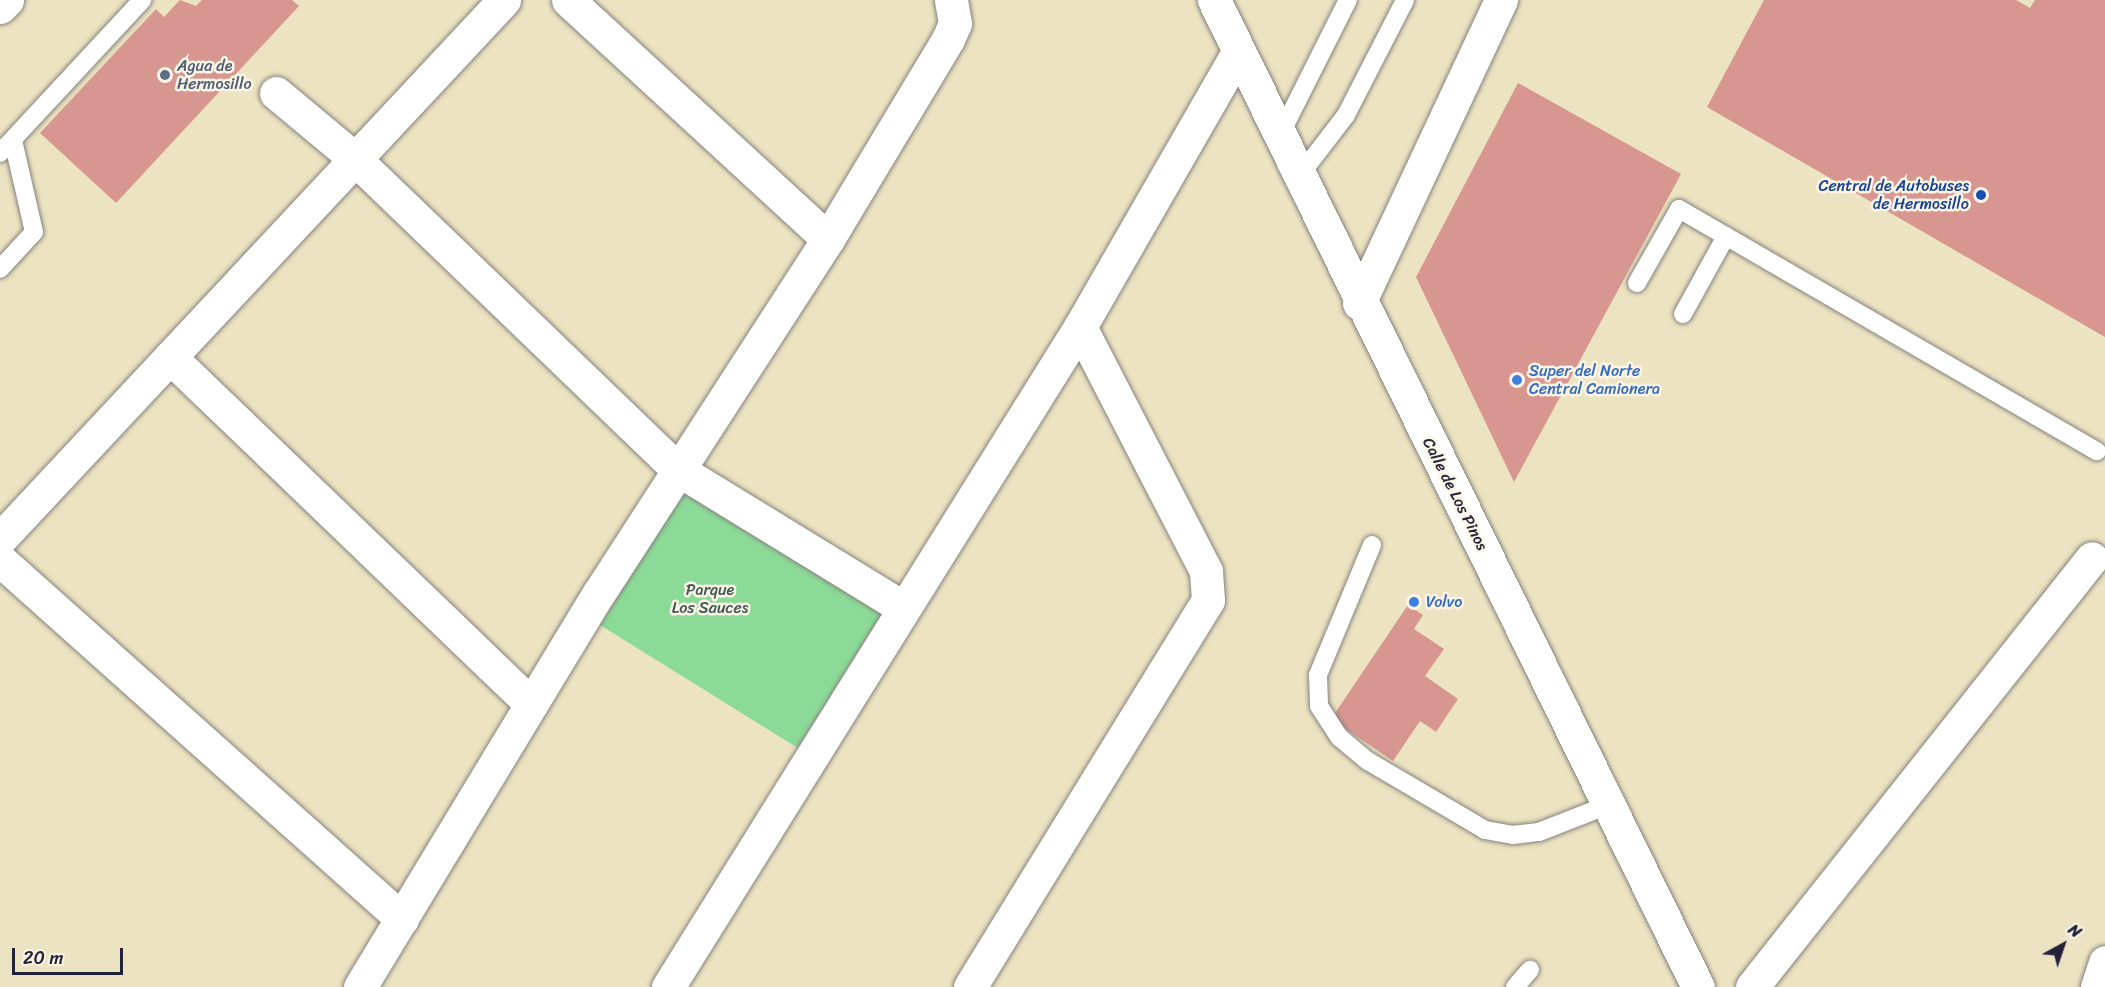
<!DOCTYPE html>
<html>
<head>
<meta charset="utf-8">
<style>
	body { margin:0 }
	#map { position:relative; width:2105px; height:987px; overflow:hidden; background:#ebe3c1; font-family:Sriracha,sans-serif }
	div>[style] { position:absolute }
	.green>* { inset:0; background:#8cda98 }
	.building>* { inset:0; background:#d89691 }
	.roads { filter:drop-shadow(0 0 2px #86827e) drop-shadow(0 0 2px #86827e) }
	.service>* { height:18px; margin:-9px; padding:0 9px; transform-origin:9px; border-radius:9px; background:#fff }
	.minor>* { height:33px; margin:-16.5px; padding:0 16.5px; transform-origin:16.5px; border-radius:16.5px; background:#fff }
	.tertiary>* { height:33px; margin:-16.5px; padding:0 16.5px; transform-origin:16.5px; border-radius:16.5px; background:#fff }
	.dots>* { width:16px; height:16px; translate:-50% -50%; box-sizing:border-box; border:3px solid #fcf5e5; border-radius:50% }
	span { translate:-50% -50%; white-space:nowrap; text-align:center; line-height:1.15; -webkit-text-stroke:5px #fcf5e5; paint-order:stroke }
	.service-label { font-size:16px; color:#4e5e75 }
	.left { translate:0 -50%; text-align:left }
	.transit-label { font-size:16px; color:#164399 }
	.right { translate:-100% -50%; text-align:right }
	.shop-label { font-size:16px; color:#366cbe }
	.street-label { font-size:16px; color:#22223b }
	.park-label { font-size:16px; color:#425957 }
	.north { position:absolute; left:2033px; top:915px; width:60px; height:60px; -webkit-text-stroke:4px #fcf5e5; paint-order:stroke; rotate:40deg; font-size:16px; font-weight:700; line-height:24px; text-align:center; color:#22223b }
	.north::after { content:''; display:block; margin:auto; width:21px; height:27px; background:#22223b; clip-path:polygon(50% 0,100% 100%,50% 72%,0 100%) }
	.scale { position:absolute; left:12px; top:948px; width:111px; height:27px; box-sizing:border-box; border:3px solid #22223b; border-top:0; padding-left:8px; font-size:18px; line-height:21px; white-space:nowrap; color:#22223b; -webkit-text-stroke:4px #fcf5e5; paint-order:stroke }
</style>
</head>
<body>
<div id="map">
	<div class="green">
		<i style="clip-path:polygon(684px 488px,890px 619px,806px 753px,600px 625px)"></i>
	</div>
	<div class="building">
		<i style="clip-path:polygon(180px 0,196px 6px,202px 0,292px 0,299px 6px,116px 203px,40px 133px,156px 9px,164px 17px)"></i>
		<i style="clip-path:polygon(1764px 0,2016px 0,2030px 8px,2035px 0,2105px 0,2105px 337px,1707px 107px)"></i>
		<i style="clip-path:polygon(1518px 83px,1681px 174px,1514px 482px,1416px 277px)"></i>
		<i style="clip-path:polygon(1408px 605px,1423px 615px,1414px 629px,1444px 649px,1425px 676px,1458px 699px,1436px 732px,1420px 721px,1393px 761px,1331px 719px)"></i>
	</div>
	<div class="roads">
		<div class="service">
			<i style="left:1280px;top:135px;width:151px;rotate:-63.3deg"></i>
			<i style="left:0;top:153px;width:209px;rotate:-47.1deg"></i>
			<i style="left:1300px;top:175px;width:76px;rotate:-52.5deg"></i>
			<i style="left:1346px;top:115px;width:129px;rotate:-62.8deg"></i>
			<i style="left:0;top:269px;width:50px;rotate:-47.4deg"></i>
			<i style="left:34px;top:232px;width:94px;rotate:-102.9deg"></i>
			<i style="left:1637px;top:283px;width:85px;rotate:-60.4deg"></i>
			<i style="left:1679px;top:209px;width:483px;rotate:30.1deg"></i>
			<i style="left:1683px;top:314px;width:89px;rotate:-61.1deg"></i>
			<i style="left:1372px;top:545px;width:141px;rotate:112.6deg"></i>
			<i style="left:1318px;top:675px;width:31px;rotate:88deg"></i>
			<i style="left:1319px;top:706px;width:37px;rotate:57deg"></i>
			<i style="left:1339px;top:737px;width:38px;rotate:40deg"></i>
			<i style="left:1368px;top:761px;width:136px;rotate:30.5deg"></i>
			<i style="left:1485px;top:830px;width:28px;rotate:10deg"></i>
			<i style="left:1513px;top:835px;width:26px;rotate:-7deg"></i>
			<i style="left:1539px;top:832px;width:74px;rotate:-21.4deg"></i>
			<i style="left:1515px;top:987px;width:23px;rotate:-49deg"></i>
		</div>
		<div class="minor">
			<i style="left:568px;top:0;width:353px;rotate:42.6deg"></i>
			<i style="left:0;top:7px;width:10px;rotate:-45deg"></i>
			<i style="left:276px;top:93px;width:102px;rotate:39.8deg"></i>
			<i style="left:354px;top:158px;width:448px;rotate:43.9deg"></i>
			<i style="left:677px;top:469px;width:266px;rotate:31.5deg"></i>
			<i style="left:1359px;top:303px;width:335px;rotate:-64.9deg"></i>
			<i style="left:170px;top:357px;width:501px;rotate:43.87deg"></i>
			<i style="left:0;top:539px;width:738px;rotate:-46.92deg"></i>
			<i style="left:0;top:560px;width:539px;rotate:41.77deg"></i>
			<i style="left:360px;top:987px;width:461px;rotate:-58.8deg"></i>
			<i style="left:599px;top:593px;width:422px;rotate:-57.1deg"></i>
			<i style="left:828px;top:239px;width:233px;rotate:-59deg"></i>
			<i style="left:948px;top:39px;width:17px;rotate:-66deg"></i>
			<i style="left:955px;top:23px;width:23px;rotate:-100deg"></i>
			<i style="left:668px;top:987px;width:778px;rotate:-58.03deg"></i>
			<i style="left:1080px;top:327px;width:317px;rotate:-60.1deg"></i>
			<i style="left:970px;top:987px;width:454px;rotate:-58.4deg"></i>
			<i style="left:1208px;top:600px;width:29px;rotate:-94deg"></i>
			<i style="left:1206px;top:571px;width:275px;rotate:-117.3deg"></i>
			<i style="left:1752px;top:987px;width:547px;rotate:-51.6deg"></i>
			<i style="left:2097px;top:987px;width:26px;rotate:-72deg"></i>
		</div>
		<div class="tertiary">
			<i style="left:1214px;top:0;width:1099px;rotate:63.88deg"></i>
		</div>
	</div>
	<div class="dots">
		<i style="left:165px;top:75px;background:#5c6f8a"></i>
		<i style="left:1981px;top:195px;background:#1a4fb4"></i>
		<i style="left:1517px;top:380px;background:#3f7fe0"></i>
		<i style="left:1414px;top:602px;background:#3f7fe0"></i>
	</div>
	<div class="service-label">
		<span class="left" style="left:177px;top:75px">Agua de<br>Hermosillo</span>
	</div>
	<div class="transit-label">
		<span class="right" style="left:1969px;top:195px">Central de Autobuses<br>de Hermosillo</span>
	</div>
	<div class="shop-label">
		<span class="left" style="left:1529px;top:380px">Super del Norte<br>Central Camionera</span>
		<span class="left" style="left:1426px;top:602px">Volvo</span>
	</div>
	<div class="street-label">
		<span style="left:1455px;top:494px;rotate:63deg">Calle de Los Pinos</span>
	</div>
	<div class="park-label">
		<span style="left:710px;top:599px">Parque<br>Los Sauces</span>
	</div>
	<div class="north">N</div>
	<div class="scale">20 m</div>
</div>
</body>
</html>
